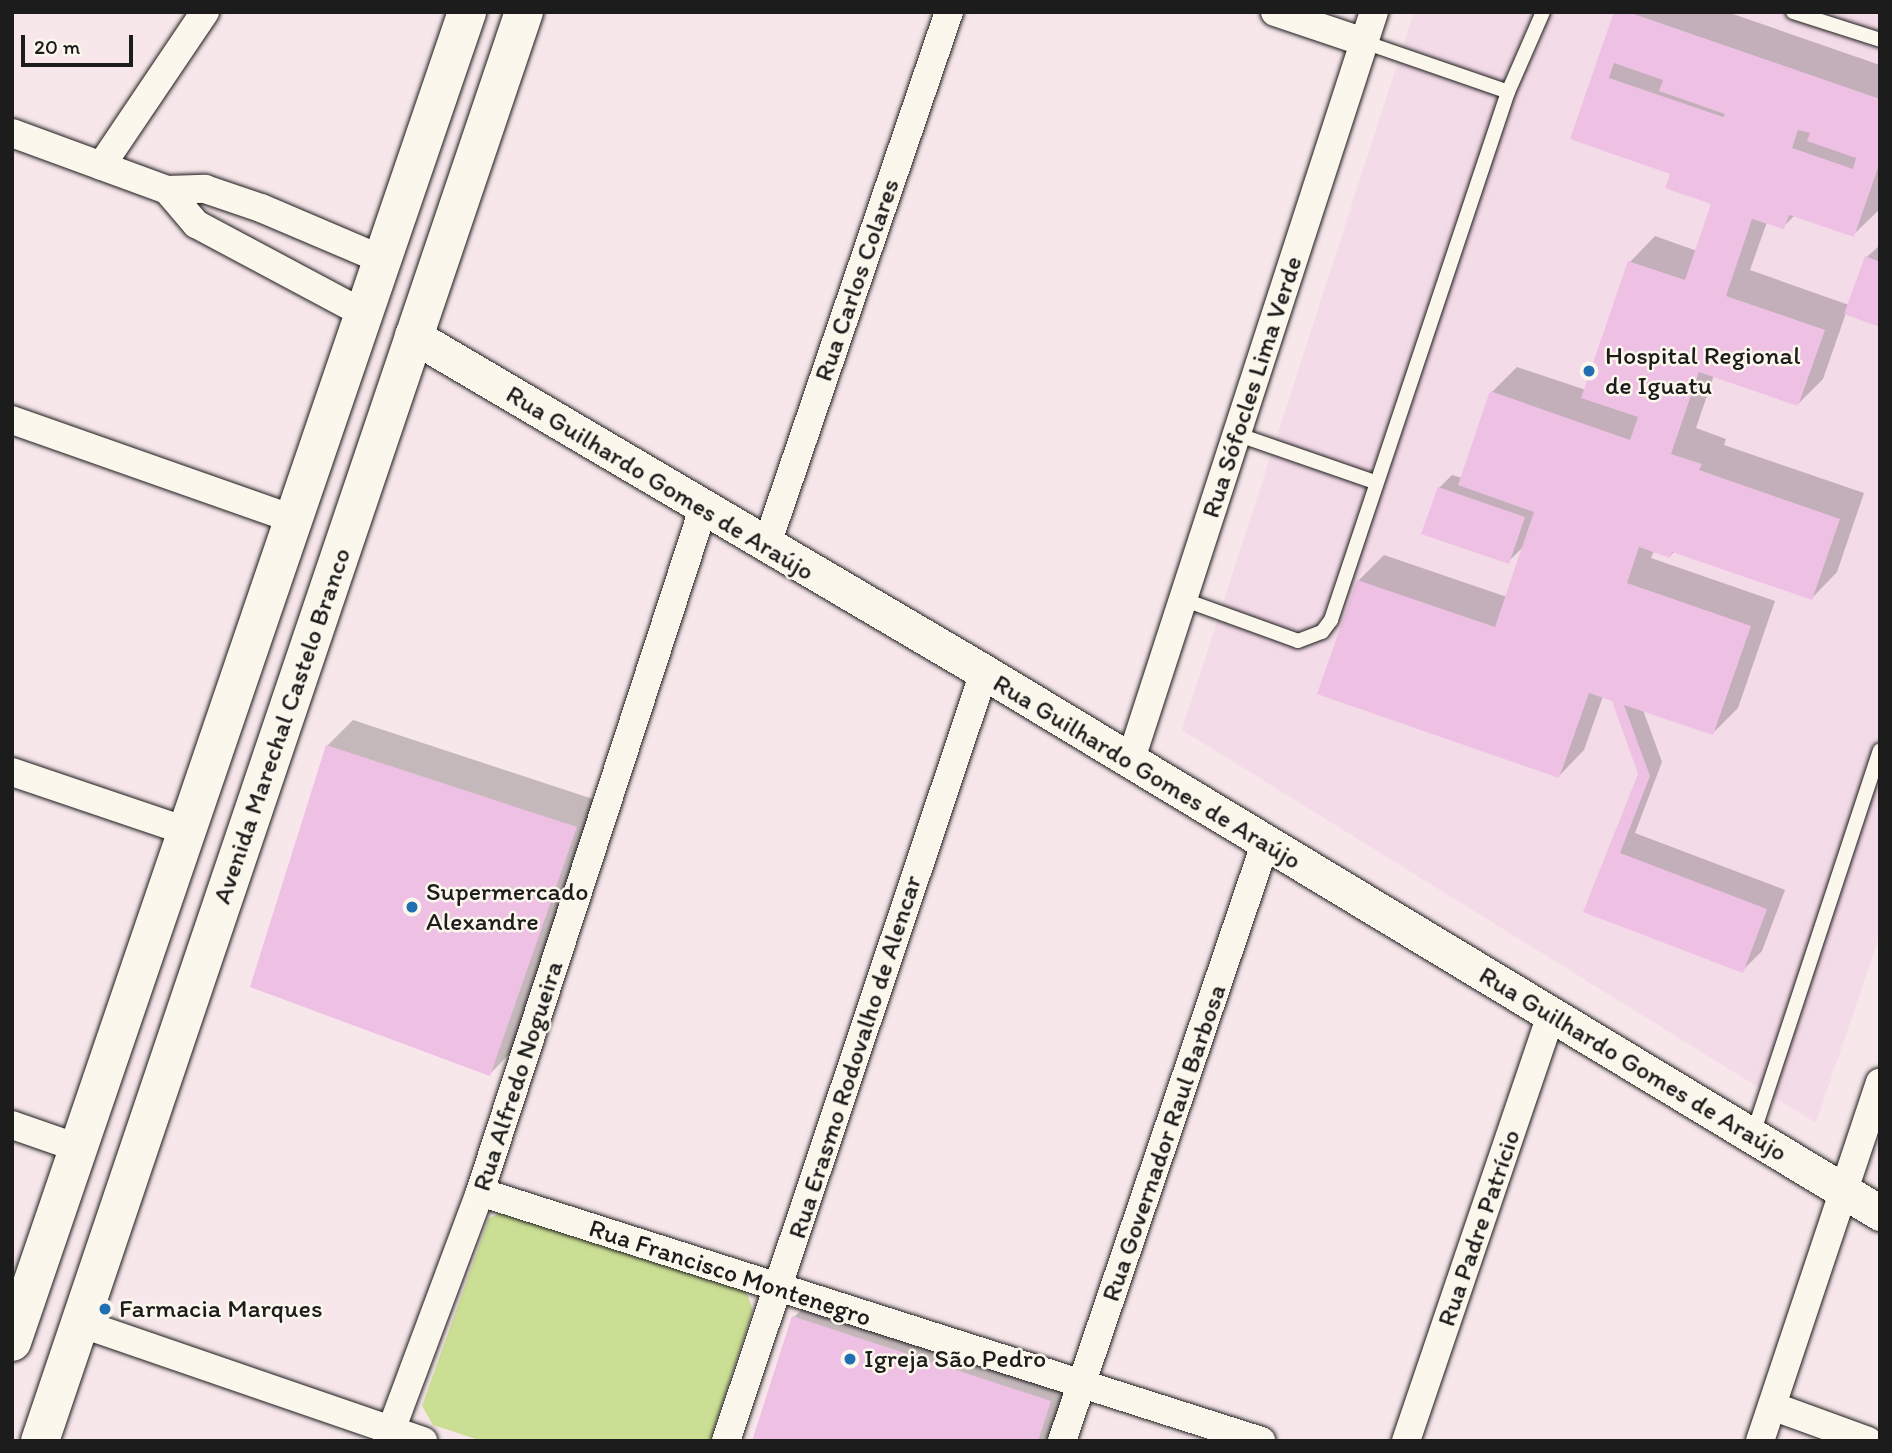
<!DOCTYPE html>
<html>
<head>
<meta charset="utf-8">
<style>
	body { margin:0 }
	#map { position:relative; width:1892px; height:1453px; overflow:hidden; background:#f7e6ea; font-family:Itim,sans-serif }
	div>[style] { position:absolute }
	.built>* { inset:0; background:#f4dbe8 }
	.green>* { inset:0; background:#cbdf94 }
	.shadow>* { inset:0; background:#0003 }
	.building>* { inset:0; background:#eec0e4 }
	.roads { filter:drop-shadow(0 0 2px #1c1c1c) drop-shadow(0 0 2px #1c1c1c) }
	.service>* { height:14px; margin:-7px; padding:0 7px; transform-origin:7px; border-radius:7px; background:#fbf7ec }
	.minor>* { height:28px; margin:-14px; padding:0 14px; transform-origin:14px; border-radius:14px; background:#fbf7ec }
	.tertiary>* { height:35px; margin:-17.5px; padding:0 17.5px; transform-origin:17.5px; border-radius:17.5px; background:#fbf7ec }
	.primary>* { height:38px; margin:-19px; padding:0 19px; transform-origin:19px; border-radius:19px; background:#fbf7ec }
	.dots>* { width:19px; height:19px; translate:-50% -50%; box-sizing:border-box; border:4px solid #fbf7ec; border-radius:50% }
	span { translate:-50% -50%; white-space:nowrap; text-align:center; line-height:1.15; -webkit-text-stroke:5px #fbf7ec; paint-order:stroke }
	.street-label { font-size:26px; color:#1c1c1c }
	.poi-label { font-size:26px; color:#1c1c1c }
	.left { translate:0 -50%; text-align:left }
	.frame { position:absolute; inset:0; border:14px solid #1c1c1c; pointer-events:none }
	.scale { position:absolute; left:21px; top:35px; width:112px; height:32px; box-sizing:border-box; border:4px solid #1c1c1c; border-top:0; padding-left:9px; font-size:21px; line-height:24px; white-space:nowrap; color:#1c1c1c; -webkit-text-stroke:5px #fbf7ec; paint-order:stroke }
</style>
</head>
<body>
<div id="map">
	<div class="built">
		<i style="clip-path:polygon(1414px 12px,1880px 12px,1880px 934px,1816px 1123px,1182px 730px)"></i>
	</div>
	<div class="green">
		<i style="clip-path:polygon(501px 1213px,746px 1291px,753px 1310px,710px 1441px,482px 1441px,433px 1425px,422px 1406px,489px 1218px)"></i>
	</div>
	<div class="shadow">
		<i style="clip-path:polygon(1616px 12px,1727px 12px,1880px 65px,1879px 210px,1853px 235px,1795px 215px,1783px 227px,1767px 222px,1750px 270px,1849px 305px,1867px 257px,1880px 245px,1880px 325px,1846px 313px,1823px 379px,1798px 404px,1714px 375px,1696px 428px,1726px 439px,1724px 445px,1864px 493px,1837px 572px,1812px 598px,1675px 551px,1670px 556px,1654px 551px,1651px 558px,1775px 601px,1738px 708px,1713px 733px,1643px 710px,1662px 762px,1635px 833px,1785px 890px,1762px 951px,1742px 971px,1585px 911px,1640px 774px,1614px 699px,1603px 696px,1584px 750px,1559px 776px,1320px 693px,1359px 580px,1384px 555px,1507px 597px,1525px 545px,1508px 562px,1439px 488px,1452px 475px,1462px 478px,1492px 392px,1517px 367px,1586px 390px,1630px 262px,1655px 236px,1697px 251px,1714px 203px,1672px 172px,1572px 138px)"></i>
		<i style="clip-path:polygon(353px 720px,602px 802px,515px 1048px,490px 1074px,327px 746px)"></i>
		<i style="clip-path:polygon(820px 1292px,1075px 1376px,1054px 1441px,753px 1441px,794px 1317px)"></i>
	</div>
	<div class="building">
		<i style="clip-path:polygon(evenodd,1614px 12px,1628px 12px,1880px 99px,1880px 162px,1854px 237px,1789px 215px,1784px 229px,1752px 219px,1726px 296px,1825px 330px,1798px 406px,1699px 372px,1671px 454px,1702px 464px,1699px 470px,1840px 519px,1812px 600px,1672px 552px,1670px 558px,1639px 547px,1627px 583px,1751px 626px,1713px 735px,1624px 705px,1650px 776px,1620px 853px,1767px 909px,1743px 973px,1583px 912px,1638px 774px,1612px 701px,1589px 693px,1559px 778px,1317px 694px,1357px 580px,1495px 627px,1534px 512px,1458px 485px,1490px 391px,1630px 440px,1638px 417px,1581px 398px,1628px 261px,1685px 280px,1711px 204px,1665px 188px,1670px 174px,1570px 139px,1614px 12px,1614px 63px,1663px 80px,1659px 91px,1725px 114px,1723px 117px,1609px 78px,1614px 63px,1614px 12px,1798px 130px,1810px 133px,1807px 141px,1856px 158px,1853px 169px,1792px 148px,1798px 130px)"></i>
		<i style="clip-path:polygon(1865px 256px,1880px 262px,1880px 327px,1844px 314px)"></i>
		<i style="clip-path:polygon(1438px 487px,1525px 517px,1509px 564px,1421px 534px)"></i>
		<i style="clip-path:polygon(326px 745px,577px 827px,490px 1076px,250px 987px)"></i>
		<i style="clip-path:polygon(792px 1316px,1051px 1401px,1038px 1441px,752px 1441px)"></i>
	</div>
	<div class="roads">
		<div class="service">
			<i style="left:1793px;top:12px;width:91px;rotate:17.8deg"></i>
			<i style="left:1364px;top:42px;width:152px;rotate:19.1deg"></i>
			<i style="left:1236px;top:434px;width:147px;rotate:19.1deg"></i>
			<i style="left:1185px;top:600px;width:120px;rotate:19.9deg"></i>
			<i style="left:1298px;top:641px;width:26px;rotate:-21deg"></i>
			<i style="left:1322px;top:632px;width:15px;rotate:-53deg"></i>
			<i style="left:1331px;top:620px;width:557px;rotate:-71.47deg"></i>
			<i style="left:1508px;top:92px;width:87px;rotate:-66.4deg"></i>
			<i style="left:1753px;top:1134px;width:404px;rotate:-71.7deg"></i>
		</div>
		<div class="minor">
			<i style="left:1275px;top:12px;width:94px;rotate:18.6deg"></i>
			<i style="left:12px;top:133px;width:165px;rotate:20.2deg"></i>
			<i style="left:167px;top:190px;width:38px;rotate:-2deg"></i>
			<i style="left:205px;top:189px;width:59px;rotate:18.7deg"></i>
			<i style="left:261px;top:208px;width:133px;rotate:23.1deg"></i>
			<i style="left:101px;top:166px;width:186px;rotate:-56deg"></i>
			<i style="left:167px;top:190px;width:45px;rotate:49.5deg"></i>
			<i style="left:196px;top:224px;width:189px;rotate:28.1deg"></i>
			<i style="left:12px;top:420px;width:298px;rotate:19.4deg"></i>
			<i style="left:766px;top:547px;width:565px;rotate:-71.12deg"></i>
			<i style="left:1130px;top:762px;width:789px;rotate:-71.98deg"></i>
			<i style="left:12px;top:772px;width:187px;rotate:18.7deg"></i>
			<i style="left:12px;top:1125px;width:70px;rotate:19.2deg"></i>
			<i style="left:480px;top:1192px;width:820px;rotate:17.68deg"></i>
			<i style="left:80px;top:1323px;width:363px;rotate:19deg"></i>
			<i style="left:1772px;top:1406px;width:102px;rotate:20deg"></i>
			<i style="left:387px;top:1441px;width:266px;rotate:-69.5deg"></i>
			<i style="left:480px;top:1192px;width:718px;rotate:-71.92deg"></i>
			<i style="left:726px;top:1441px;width:811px;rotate:-71.45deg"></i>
			<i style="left:1062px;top:1441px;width:631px;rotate:-71.22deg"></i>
			<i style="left:1406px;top:1441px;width:450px;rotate:-71.2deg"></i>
			<i style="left:1760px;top:1441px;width:378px;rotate:-71.5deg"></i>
		</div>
		<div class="tertiary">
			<i style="left:412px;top:335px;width:664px;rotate:30.5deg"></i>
			<i style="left:984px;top:672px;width:1047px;rotate:31.12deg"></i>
		</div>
		<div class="primary">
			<i style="left:12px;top:1342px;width:1406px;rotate:-71.11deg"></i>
			<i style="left:40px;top:1441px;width:1509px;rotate:-71.29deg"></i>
		</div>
	</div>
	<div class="dots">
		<i style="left:1589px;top:371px;background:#1f6fb2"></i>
		<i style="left:412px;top:907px;background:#1f6fb2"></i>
		<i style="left:105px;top:1309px;background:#1f6fb2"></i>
		<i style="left:850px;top:1359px;background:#1f6fb2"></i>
	</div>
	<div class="street-label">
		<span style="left:857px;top:280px;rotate:-71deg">Rua Carlos Colares</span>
		<span style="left:1252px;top:387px;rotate:-72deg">Rua Sófocles Lima Verde</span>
		<span style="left:660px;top:483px;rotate:31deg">Rua Guilhardo Gomes de Araújo</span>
		<span style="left:282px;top:726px;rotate:-71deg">Avenida Marechal Castelo Branco</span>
		<span style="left:1147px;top:772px;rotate:31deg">Rua Guilhardo Gomes de Araújo</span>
		<span style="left:855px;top:1057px;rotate:-72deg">Rua Erasmo Rodovalho de Alencar</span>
		<span style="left:1633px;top:1064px;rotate:31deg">Rua Guilhardo Gomes de Araújo</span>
		<span style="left:518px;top:1076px;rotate:-72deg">Rua Alfredo Nogueira</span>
		<span style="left:1164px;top:1143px;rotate:-71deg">Rua Governador Raul Barbosa</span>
		<span style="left:1479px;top:1228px;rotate:-71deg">Rua Padre Patrício</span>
		<span style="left:730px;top:1273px;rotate:18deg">Rua Francisco Montenegro</span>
	</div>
	<div class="poi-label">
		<span class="left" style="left:1605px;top:371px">Hospital Regional<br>de Iguatu</span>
		<span class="left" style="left:426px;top:907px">Supermercado<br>Alexandre</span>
		<span class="left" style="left:119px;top:1309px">Farmacia Marques</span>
		<span class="left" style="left:864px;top:1359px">Igreja São Pedro</span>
	</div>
	<div class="frame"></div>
	<div class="scale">20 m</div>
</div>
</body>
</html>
